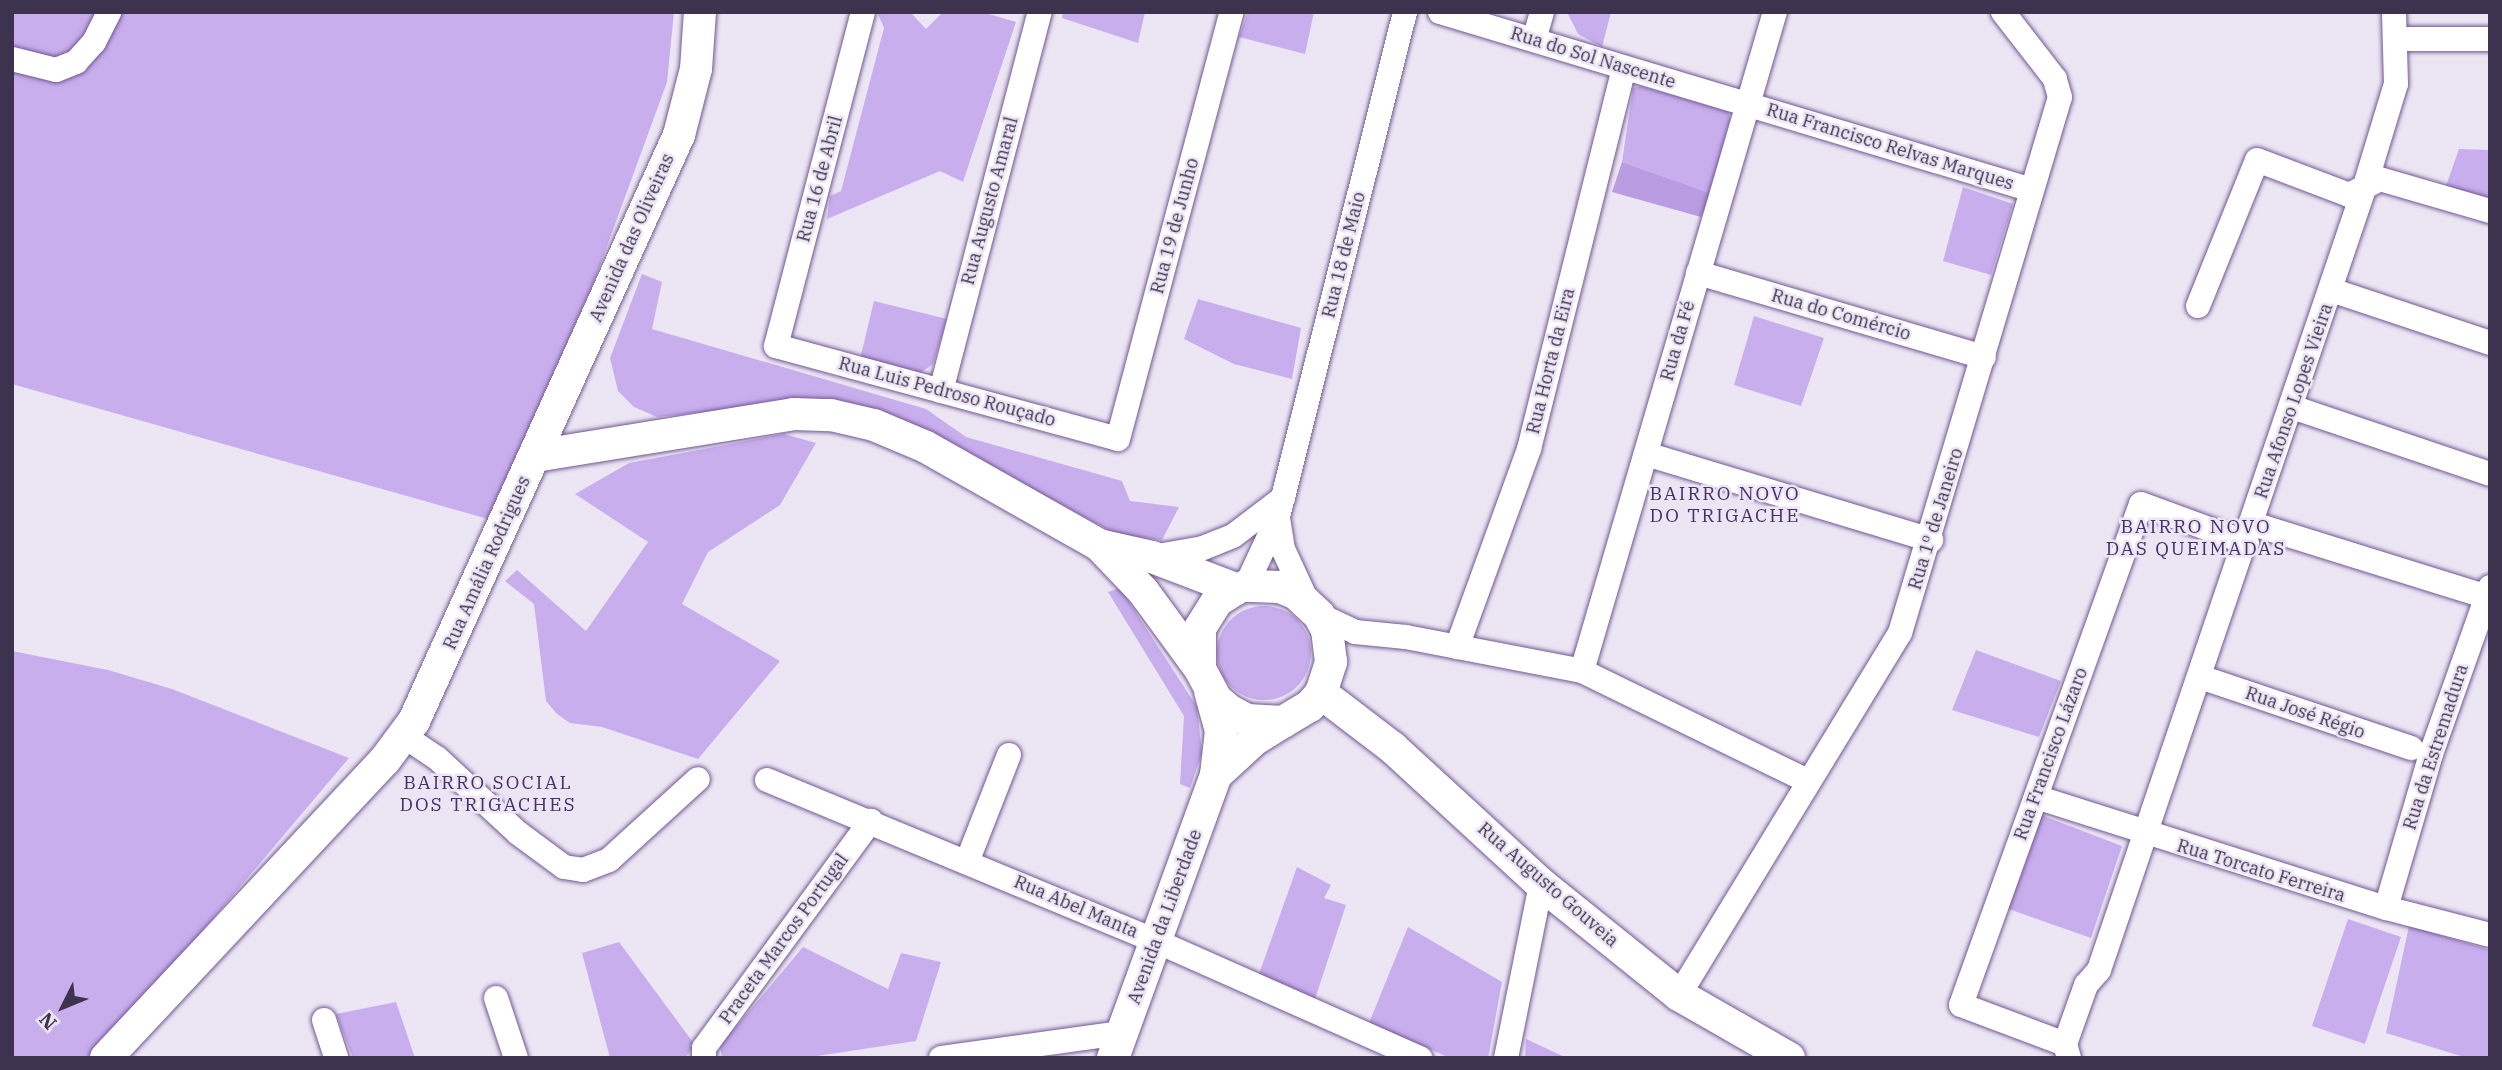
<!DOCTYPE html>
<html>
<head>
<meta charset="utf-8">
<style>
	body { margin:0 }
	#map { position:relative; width:2502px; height:1070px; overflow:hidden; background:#ece6f4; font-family:"IBM Plex Serif",serif }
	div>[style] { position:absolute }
	.green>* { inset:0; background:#c9aeee }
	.round { border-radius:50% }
	.forest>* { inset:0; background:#ba9ce3 }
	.roads { filter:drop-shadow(0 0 2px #725894) drop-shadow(0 0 2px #725894) }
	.minor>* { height:24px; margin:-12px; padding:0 12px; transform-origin:12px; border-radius:12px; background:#fff }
	.tertiary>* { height:32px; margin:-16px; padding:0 16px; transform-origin:16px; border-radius:16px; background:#fff }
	span { translate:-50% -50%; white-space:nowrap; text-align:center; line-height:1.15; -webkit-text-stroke:5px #ece6f4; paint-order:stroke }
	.street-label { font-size:18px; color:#3e334e }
	.neighbourhood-label { font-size:19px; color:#4a3069; letter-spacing:2px }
	.frame { position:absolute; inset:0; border:14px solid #3e334e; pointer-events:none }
	.north { position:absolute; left:28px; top:972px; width:70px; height:70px; -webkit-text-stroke:5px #ece6f4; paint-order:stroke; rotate:227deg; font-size:19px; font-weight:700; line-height:28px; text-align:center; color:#3e334e }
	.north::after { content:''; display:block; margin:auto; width:24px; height:32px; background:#3e334e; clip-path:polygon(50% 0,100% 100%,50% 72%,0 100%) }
</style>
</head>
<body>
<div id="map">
	<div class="green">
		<i style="clip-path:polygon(12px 12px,674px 12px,667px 82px,591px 290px,488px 519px,12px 384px)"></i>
		<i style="clip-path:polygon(877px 12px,910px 12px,926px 29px,943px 12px,982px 12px,1016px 22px,963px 182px,940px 171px,827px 219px,830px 196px,841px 191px,884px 28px)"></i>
		<i style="clip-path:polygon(1063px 12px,1145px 12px,1138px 43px,1062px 18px)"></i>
		<i style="clip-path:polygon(1248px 12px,1314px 12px,1305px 54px,1239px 37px)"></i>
		<i style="clip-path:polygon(1567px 12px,1611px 12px,1602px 47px,1578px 34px)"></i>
		<i style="clip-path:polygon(1640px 86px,1728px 111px,1730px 119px,1710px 193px,1622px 162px,1633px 88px)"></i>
		<i style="clip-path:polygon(2459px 149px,2490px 150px,2490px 199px,2446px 186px)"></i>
		<i style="clip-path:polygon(1963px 187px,2013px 204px,1991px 275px,1943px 261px)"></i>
		<i style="clip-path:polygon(642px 274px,662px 282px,652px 329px,926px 409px,966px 437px,1122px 481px,1130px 501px,1179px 507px,1162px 540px,1118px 535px,906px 422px,835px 399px,657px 417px,634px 407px,618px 391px,610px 358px)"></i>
		<i style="clip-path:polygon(1198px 299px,1301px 328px,1292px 379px,1234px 364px,1184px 339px)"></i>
		<i style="clip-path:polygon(874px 301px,947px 319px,933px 364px,916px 376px,860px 359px)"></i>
		<i style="clip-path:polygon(1754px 316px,1824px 338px,1801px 406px,1734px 385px)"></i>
		<i style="clip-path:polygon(784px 434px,816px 443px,780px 505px,708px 552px,682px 604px,780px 661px,698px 759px,602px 727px,570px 723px,557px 714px,546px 701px,534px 604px,505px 581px,517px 570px,586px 631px,648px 542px,575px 494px,629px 463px)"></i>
		<i style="clip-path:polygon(1120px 588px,1197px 707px,1202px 753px,1190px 788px,1180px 784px,1184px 716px,1108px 592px)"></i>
		<i class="round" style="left:1217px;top:606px;width:94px;height:94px"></i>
		<i style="clip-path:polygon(1976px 650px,2061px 681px,2039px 737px,1952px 710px)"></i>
		<i style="clip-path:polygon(12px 651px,108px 670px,172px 689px,349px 758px,95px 1058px,12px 1058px)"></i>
		<i style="clip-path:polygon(2041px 815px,2122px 846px,2091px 938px,2006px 908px)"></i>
		<i style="clip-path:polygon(1297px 867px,1331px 885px,1324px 898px,1346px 905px,1315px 999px,1259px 974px)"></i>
		<i style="clip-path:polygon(2348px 919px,2401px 937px,2365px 1044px,2312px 1026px)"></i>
		<i style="clip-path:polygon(2409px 926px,2490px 950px,2490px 1058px,2467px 1058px,2386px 1033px)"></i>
		<i style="clip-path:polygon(1408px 927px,1502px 982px,1488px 1058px,1450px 1058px,1369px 1023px)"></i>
		<i style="clip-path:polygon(619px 942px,695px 1045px,685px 1058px,610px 1058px,582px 953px)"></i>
		<i style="clip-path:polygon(803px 947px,888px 989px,901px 953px,941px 962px,916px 1041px,804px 1058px,722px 1058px,720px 1046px)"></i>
		<i style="clip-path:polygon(396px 1002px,415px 1058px,353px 1058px,336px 1014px)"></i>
		<i style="clip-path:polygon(1526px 1039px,1567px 1058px,1525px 1058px)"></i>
	</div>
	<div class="forest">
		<i style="clip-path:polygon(1622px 162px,1710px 193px,1701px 217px,1612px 192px)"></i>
	</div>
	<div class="roads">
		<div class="minor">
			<i style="left:863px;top:12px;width:345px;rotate:104.6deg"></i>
			<i style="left:776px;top:346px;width:354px;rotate:15.2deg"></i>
			<i style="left:1118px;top:439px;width:442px;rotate:-75.1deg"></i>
			<i style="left:1440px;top:12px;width:618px;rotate:16.73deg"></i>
			<i style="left:2398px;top:39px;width:92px"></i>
			<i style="left:1534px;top:40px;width:29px;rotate:-74deg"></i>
			<i style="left:12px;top:59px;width:45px;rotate:14deg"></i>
			<i style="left:56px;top:70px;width:22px;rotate:-22deg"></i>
			<i style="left:76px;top:62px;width:27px;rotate:-48deg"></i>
			<i style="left:94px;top:42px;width:34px;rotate:-63deg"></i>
			<i style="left:1698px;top:273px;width:298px;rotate:16.4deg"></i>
			<i style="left:2331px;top:290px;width:168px;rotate:18.4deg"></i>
			<i style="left:2198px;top:306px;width:157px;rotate:-68deg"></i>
			<i style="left:2257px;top:160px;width:98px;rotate:20.8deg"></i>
			<i style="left:2349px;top:195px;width:35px;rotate:-27deg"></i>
			<i style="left:2380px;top:179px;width:115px;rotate:16.2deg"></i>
			<i style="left:941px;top:391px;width:392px;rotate:-75.4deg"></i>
			<i style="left:2292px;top:407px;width:209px;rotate:18.7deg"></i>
			<i style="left:1646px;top:454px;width:298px;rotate:16.8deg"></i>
			<i style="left:1278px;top:518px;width:31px;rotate:81deg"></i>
			<i style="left:1283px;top:549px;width:60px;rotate:65.2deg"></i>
			<i style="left:2253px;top:524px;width:248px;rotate:17.3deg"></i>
			<i style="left:1152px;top:557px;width:52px;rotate:-10deg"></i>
			<i style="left:1203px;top:548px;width:32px;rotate:-22deg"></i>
			<i style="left:1233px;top:536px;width:63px;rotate:-37.2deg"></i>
			<i style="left:1236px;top:589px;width:10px;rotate:-17deg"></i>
			<i style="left:1246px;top:586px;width:76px;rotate:-65.1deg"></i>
			<i style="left:1278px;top:517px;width:521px;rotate:-75.88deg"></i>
			<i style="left:1319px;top:615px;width:40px;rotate:25deg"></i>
			<i style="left:1355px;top:632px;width:51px;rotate:5.6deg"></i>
			<i style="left:1406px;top:637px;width:179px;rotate:10.9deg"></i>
			<i style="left:1582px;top:671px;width:251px;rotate:26deg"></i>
			<i style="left:1457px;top:647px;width:211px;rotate:-70deg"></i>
			<i style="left:1529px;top:449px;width:393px;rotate:-76deg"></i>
			<i style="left:1582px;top:671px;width:687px;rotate:-73.68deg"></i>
			<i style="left:2200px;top:677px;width:223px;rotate:18.6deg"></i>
			<i style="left:404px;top:736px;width:40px;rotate:34deg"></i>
			<i style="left:437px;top:758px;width:110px;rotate:42.8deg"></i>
			<i style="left:518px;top:833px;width:57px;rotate:36.5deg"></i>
			<i style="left:564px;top:867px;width:19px;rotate:9deg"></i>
			<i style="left:583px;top:870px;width:28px;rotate:-21deg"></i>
			<i style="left:609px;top:860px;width:120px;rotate:-42.3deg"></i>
			<i style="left:767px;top:780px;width:423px;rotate:22.5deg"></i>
			<i style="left:1158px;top:942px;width:287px;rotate:23.9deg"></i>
			<i style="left:2036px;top:797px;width:367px;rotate:17.6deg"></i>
			<i style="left:2386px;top:908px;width:107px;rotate:14.6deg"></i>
			<i style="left:967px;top:862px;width:115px;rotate:-68.6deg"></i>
			<i style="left:2386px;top:908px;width:160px;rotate:-73.7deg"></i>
			<i style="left:2431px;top:754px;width:177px;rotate:-70.5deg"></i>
			<i style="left:1679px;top:995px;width:424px;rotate:-58.6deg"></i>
			<i style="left:1900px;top:633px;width:559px;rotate:-73.38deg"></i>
			<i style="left:2060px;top:97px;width:19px;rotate:-106deg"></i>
			<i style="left:2055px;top:79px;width:85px;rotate:-127.8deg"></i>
			<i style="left:496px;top:998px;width:63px;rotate:71.6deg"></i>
			<i style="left:324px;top:1020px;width:40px;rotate:72deg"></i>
			<i style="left:2065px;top:1044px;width:111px;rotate:-159.4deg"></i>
			<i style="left:1961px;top:1005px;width:532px;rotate:-70.24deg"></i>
			<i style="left:2141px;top:504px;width:113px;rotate:20.2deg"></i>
			<i style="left:704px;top:1058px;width:10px;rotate:-90deg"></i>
			<i style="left:704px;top:1048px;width:282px;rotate:-53.7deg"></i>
			<i style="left:941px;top:1058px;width:183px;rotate:-7.9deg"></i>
			<i style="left:1506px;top:1058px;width:177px;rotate:-78.6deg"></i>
			<i style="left:2069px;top:1058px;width:15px;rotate:-106deg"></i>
			<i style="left:2065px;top:1044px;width:63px;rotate:-70.4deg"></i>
			<i style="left:2086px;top:985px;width:20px;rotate:-49deg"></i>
			<i style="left:2099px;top:970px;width:825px;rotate:-71.26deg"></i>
			<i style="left:2364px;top:189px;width:110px;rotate:-73.1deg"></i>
			<i style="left:2396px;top:84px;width:72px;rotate:-91.6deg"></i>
		</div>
		<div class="tertiary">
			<i style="left:535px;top:456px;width:262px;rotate:-9.2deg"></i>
			<i style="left:794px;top:414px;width:37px;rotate:2deg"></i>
			<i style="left:831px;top:415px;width:44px;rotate:13.1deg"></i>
			<i style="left:874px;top:425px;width:56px;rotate:22.9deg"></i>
			<i style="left:926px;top:447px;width:199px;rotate:29.5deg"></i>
			<i style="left:1099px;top:545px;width:54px;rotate:12.8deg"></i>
			<i style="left:1152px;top:557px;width:90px;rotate:20.9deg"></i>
			<i style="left:1099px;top:545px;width:64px;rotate:46.3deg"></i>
			<i style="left:1143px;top:591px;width:97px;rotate:53.8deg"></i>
			<i style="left:1236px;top:589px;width:22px;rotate:148deg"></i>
			<i style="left:1217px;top:601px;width:32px;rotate:122deg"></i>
			<i style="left:1200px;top:628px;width:41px;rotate:90deg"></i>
			<i style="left:1200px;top:669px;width:34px;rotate:62deg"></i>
			<i style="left:1216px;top:699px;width:18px;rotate:41deg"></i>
			<i style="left:1230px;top:711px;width:19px;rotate:28deg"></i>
			<i style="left:1247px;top:720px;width:36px;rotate:3deg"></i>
			<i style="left:1283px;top:722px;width:31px;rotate:-31deg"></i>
			<i style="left:1310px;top:706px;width:17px;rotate:-50deg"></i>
			<i style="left:1321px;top:693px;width:33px;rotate:-72deg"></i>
			<i style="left:1331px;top:662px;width:32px;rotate:-97deg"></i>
			<i style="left:1327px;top:630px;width:17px;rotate:-118deg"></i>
			<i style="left:1319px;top:615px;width:33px;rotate:-137deg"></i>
			<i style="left:1295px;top:593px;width:17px;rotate:-159deg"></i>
			<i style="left:1279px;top:587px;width:33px;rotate:-178deg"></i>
			<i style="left:1321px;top:693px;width:91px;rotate:37.4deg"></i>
			<i style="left:1393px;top:748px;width:201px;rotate:42.6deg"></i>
			<i style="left:1541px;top:884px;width:177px;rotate:38.8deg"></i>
			<i style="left:1679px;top:995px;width:127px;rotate:29.8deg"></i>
			<i style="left:1216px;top:775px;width:52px;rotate:-42.6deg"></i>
			<i style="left:1254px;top:740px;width:34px;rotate:-32deg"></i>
			<i style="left:106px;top:1058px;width:408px;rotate:-46.9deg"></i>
			<i style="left:385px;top:760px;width:49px;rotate:-53.4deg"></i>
			<i style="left:414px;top:721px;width:643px;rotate:-65.67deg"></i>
			<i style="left:679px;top:135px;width:68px;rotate:-75.6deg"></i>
			<i style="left:696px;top:69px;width:57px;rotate:-86deg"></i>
			<i style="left:1113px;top:1058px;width:301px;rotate:-70deg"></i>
			<i style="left:1216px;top:775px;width:44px;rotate:-83.5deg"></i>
			<i style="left:1221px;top:731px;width:41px;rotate:-105.4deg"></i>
		</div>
	</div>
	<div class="street-label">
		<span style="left:1593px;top:58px;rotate:17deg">Rua do Sol Nascente</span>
		<span style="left:1890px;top:147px;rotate:17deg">Rua Francisco Relvas Marques</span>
		<span style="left:820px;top:179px;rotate:-75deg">Rua 16 de Abril</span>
		<span style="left:990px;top:201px;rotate:-75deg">Rua Augusto Amaral</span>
		<span style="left:1175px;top:226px;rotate:-75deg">Rua 19 de Junho</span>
		<span style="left:632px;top:238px;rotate:-66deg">Avenida das Oliveiras</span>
		<span style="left:1344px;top:255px;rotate:-76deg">Rua 18 de Maio</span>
		<span style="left:1841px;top:315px;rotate:16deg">Rua do Comércio</span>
		<span style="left:1678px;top:341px;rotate:-74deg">Rua da Fé</span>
		<span style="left:1551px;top:361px;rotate:-76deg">Rua Horta da Eira</span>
		<span style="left:947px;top:392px;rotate:15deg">Rua Luis Pedroso Rouçado</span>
		<span style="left:2294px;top:401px;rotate:-71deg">Rua Afonso Lopes Vieira</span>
		<span style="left:1936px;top:519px;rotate:-73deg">Rua 1º de Janeiro</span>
		<span style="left:487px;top:563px;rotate:-66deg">Rua Amália Rodrigues</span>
		<span style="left:2305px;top:713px;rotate:19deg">Rua José Régio</span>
		<span style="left:2436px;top:747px;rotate:-72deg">Rua da Estremadura</span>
		<span style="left:2051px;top:754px;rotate:-70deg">Rua Francisco Lázaro</span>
		<span style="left:2261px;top:871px;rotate:17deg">Rua Torcato Ferreira</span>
		<span style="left:1548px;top:885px;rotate:41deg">Rua Augusto Gouveia</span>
		<span style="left:1076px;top:907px;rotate:23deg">Rua Abel Manta</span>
		<span style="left:1165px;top:917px;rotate:-70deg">Avenida da Liberdade</span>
		<span style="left:784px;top:939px;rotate:-54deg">Praceta Marcos Portugal</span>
	</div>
	<div class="neighbourhood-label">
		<span style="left:1725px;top:505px">BAIRRO NOVO<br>DO TRIGACHE</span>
		<span style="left:2196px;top:538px">BAIRRO NOVO<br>DAS QUEIMADAS</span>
		<span style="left:488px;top:794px">BAIRRO SOCIAL<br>DOS TRIGACHES</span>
	</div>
	<div class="frame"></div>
	<div class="north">N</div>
</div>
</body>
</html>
